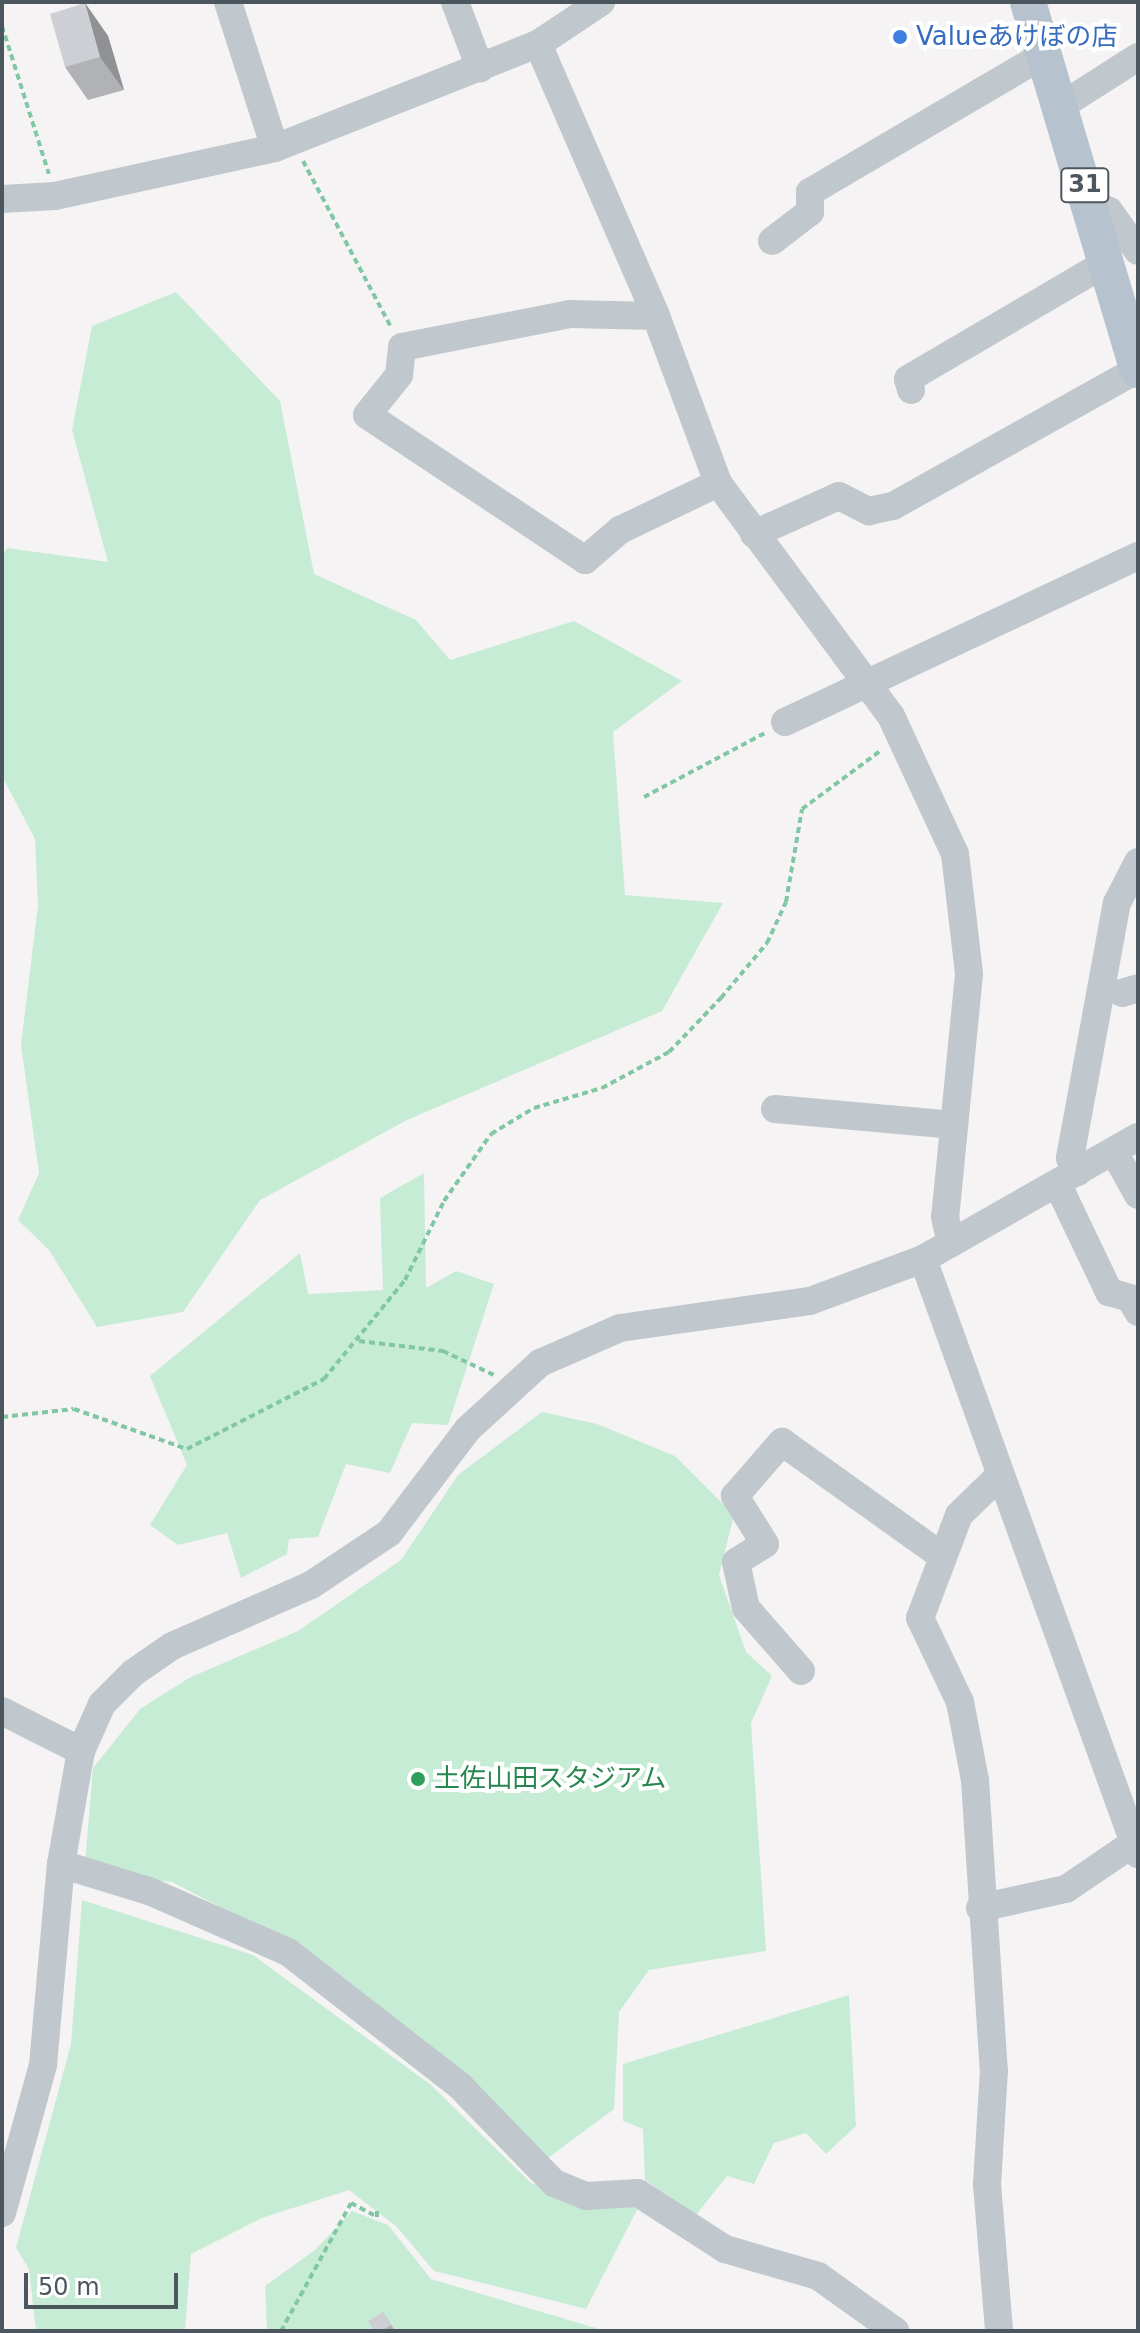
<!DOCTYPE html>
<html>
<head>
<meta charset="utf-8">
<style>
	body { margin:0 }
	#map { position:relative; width:1140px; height:2333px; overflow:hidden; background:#f5f3f3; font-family:"DejaVu Sans","Noto Sans JP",sans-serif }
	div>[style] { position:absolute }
	.green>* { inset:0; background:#c7ecd5 }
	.path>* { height:4px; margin-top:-2px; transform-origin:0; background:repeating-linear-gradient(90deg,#82c7a4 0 6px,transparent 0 10px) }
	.minor>* { height:28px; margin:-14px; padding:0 14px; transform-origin:14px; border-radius:14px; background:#c0c7cd }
	.major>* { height:36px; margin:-18px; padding:0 18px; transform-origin:18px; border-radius:18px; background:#b6c2ce }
	.wall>* { inset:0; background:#b0b2b6 }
	.shaded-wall>* { inset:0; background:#909194 }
	.building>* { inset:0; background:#cdcfd4 }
	.dots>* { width:22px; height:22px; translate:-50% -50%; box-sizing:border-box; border:4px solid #fff; border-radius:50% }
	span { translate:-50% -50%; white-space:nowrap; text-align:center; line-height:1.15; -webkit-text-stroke:8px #fff; paint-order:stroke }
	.shield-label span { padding:2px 6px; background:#fff; border:2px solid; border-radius:6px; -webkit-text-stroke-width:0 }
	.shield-label { font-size:24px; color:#4c565e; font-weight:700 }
	.shop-label { font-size:26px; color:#366cbe }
	.left { translate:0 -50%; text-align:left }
	.leisure-label { font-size:26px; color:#27864d }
	.frame { position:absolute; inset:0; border:4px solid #4c565e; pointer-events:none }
	.scale { position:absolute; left:24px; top:2273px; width:154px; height:36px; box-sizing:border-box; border:4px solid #4c565e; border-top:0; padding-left:10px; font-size:24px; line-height:28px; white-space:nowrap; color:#4c565e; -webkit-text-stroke:6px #fff; paint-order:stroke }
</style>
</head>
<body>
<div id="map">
	<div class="green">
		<i style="clip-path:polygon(176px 292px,280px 401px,314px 574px,416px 620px,450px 660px,574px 621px,682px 681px,613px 732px,625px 895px,723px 903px,662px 1011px,407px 1120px,260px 1200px,183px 1312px,97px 1327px,49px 1250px,18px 1220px,39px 1173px,21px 1045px,38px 905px,35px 839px,2px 776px,2px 557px,7px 548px,108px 562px,72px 430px,92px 326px)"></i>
		<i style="clip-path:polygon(424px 1173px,426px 1288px,456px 1271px,494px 1284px,448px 1425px,412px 1423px,390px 1473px,346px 1464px,318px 1537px,289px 1539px,287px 1554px,241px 1578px,227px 1533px,178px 1545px,150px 1525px,187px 1465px,150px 1376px,300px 1253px,308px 1294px,383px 1290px,380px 1198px)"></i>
		<i style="clip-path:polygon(542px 1412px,597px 1424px,675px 1456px,734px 1515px,719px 1575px,746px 1652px,772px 1676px,751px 1723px,766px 1951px,649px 1970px,619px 2012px,614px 2109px,548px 2158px,320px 1959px,172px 1882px,84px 1875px,93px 1768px,140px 1709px,189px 1678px,298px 1631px,401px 1560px,458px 1475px)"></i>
		<i style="clip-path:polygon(82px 1900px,253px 1955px,431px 2085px,531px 2183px,588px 2207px,640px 2204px,586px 2309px,434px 2271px,396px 2226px,349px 2190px,262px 2218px,191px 2254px,185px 2331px,36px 2331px,29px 2269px,16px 2248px,71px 2044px)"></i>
		<i style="clip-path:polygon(849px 1995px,856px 2126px,826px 2154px,806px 2133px,774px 2143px,754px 2184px,727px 2176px,696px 2215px,645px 2180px,643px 2129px,623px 2121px,623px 2064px)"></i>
		<i style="clip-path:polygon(352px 2211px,388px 2225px,431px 2279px,606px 2331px,267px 2331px,265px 2286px,315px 2250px)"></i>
	</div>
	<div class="path">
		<i style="left:2px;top:26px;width:155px;rotate:72.4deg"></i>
		<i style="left:303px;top:161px;width:188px;rotate:62.1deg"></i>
		<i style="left:644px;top:797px;width:137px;rotate:-27.9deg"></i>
		<i style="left:359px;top:1341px;width:85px;rotate:6.8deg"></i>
		<i style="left:443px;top:1351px;width:56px;rotate:25.2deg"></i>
		<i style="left:2px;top:1417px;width:72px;rotate:-6.3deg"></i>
		<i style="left:74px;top:1409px;width:120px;rotate:19.5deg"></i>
		<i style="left:187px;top:1449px;width:154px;rotate:-27.1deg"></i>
		<i style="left:324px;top:1379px;width:128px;rotate:-50.7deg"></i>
		<i style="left:405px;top:1280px;width:88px;rotate:-63.7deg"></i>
		<i style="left:444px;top:1201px;width:82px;rotate:-55deg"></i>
		<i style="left:491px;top:1134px;width:50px;rotate:-31.2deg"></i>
		<i style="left:534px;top:1108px;width:71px;rotate:-16.4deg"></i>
		<i style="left:602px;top:1088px;width:76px;rotate:-28.2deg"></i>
		<i style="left:669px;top:1052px;width:75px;rotate:-46.1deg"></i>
		<i style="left:721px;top:998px;width:72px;rotate:-50.1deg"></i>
		<i style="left:767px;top:943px;width:45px;rotate:-65.1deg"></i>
		<i style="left:786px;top:902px;width:94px;rotate:-80.2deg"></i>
		<i style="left:802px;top:809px;width:97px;rotate:-36.6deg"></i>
		<i style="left:281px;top:2331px;width:146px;rotate:-61.3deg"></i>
		<i style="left:351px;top:2203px;width:30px;rotate:28deg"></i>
		<i style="left:377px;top:2217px;width:8px;rotate:-90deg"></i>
	</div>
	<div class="minor">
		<i style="left:228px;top:2px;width:153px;rotate:72.2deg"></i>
		<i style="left:455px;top:2px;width:71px;rotate:69.3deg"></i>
		<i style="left:538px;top:44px;width:296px;rotate:66.5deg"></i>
		<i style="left:656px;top:316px;width:178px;rotate:69.6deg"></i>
		<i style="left:718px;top:483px;width:290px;rotate:53.4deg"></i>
		<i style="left:891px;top:716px;width:152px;rotate:65.1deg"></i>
		<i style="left:955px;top:854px;width:121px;rotate:83.3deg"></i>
		<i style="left:969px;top:974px;width:244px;rotate:95.6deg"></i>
		<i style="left:945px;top:1217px;width:27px;rotate:77deg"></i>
		<i style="left:1061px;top:106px;width:91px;rotate:-32.5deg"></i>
		<i style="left:2px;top:199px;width:53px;rotate:-3.2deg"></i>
		<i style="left:55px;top:196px;width:225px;rotate:-12.3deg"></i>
		<i style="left:275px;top:148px;width:283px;rotate:-21.6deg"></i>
		<i style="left:538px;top:44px;width:76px;rotate:-33.7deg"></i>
		<i style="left:1089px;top:202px;width:22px;rotate:24deg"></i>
		<i style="left:1109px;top:211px;width:49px;rotate:54.1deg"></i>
		<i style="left:772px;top:241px;width:48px;rotate:-37.3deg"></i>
		<i style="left:810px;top:212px;width:20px;rotate:-90deg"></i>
		<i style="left:810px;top:192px;width:273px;rotate:-30.4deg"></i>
		<i style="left:656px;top:316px;width:86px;rotate:-178.7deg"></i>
		<i style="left:570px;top:314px;width:171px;rotate:168.9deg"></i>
		<i style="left:402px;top:347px;width:28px;rotate:96deg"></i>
		<i style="left:399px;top:375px;width:51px;rotate:128.7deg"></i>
		<i style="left:367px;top:415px;width:262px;rotate:33.6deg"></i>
		<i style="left:585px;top:560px;width:46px;rotate:-40.6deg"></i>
		<i style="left:620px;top:530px;width:109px;rotate:-25.6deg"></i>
		<i style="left:911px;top:390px;width:11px;rotate:-105deg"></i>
		<i style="left:908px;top:379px;width:233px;rotate:-30.4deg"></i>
		<i style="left:754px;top:534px;width:93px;rotate:-24.1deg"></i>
		<i style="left:839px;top:496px;width:34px;rotate:27deg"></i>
		<i style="left:869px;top:511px;width:25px;rotate:-12deg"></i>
		<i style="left:893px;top:506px;width:281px;rotate:-29.2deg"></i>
		<i style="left:785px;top:722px;width:390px;rotate:-25.2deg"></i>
		<i style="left:1122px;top:993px;width:17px;rotate:-17deg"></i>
		<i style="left:775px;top:1109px;width:180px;rotate:5.1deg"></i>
		<i style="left:1114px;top:1152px;width:49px;rotate:60.8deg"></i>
		<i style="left:1078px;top:1172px;width:16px;rotate:-120deg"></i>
		<i style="left:1070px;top:1158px;width:259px;rotate:-79.6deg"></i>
		<i style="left:1117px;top:903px;width:46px;rotate:-62.9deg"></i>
		<i style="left:1058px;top:1185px;width:119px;rotate:64.5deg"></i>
		<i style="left:1109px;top:1292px;width:22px;rotate:16deg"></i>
		<i style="left:1130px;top:1298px;width:16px;rotate:60deg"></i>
		<i style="left:923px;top:1259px;width:633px;rotate:70.13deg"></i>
		<i style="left:997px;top:1478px;width:53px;rotate:135.8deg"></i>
		<i style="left:959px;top:1515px;width:110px;rotate:110.7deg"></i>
		<i style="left:920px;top:1618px;width:93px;rotate:64.5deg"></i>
		<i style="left:960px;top:1702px;width:79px;rotate:79.1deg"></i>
		<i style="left:975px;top:1780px;width:291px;rotate:86.3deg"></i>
		<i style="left:994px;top:2070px;width:114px;rotate:93.5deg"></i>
		<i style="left:987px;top:2184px;width:147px;rotate:85.3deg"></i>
		<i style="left:801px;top:1671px;width:84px;rotate:-131.1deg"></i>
		<i style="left:746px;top:1608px;width:47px;rotate:-102.3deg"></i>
		<i style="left:736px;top:1562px;width:34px;rotate:-32deg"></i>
		<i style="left:765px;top:1544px;width:57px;rotate:-122deg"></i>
		<i style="left:735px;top:1496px;width:72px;rotate:-49deg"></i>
		<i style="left:782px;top:1442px;width:196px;rotate:35.5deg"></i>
		<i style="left:2px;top:1711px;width:89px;rotate:26.9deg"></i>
		<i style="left:61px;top:1864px;width:92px;rotate:17.1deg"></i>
		<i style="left:149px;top:1891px;width:152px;rotate:23.7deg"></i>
		<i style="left:288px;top:1952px;width:218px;rotate:37.9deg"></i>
		<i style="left:460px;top:2086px;width:135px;rotate:45.9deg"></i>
		<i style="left:554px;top:2183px;width:35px;rotate:22deg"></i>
		<i style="left:586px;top:2196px;width:52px;rotate:-3.3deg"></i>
		<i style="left:638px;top:2193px;width:103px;rotate:32.8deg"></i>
		<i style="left:725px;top:2249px;width:97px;rotate:16.2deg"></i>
		<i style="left:818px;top:2276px;width:95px;rotate:35.5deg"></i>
		<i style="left:980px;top:1908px;width:88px;rotate:-12.5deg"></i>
		<i style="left:1066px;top:1889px;width:87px;rotate:-34.2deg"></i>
		<i style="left:2px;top:2213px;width:154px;rotate:-74.5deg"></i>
		<i style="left:43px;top:2065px;width:202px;rotate:-84.9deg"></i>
		<i style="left:61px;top:1864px;width:115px;rotate:-80deg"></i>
		<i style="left:81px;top:1751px;width:51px;rotate:-65.9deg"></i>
		<i style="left:102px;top:1704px;width:44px;rotate:-45deg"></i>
		<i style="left:133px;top:1673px;width:47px;rotate:-34.7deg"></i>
		<i style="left:172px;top:1646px;width:152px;rotate:-23.7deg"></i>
		<i style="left:311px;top:1585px;width:94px;rotate:-33.7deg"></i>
		<i style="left:389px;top:1533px;width:131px;rotate:-52.8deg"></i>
		<i style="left:468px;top:1429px;width:98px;rotate:-42.5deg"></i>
		<i style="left:540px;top:1363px;width:87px;rotate:-23.6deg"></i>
		<i style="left:620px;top:1328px;width:192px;rotate:-8.1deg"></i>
		<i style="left:810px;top:1301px;width:121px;rotate:-20.4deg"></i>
		<i style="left:923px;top:1259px;width:247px;rotate:-29.6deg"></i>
	</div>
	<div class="major">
		<i style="left:1028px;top:2px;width:384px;rotate:73.4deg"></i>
	</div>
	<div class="wall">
		<i style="clip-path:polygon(85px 3px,108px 36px,124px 90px,88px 100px,65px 67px)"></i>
		<i style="clip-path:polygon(383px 2312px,395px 2331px,374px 2331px)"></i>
	</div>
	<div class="shaded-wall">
		<i style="clip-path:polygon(85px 3px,108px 36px,124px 90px,100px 57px)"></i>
	</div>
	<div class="building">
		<i style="clip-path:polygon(85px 3px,100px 57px,65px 67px,50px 14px)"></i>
		<i style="clip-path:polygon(383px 2312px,391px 2325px,381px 2331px,374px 2331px,368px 2321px)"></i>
	</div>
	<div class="dots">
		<i style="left:900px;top:37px;background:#3f7fe0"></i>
		<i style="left:418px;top:1779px;background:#2e9e5b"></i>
	</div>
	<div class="shield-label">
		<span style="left:1085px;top:185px">31</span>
	</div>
	<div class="shop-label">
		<span class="left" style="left:916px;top:37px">Valueあけぼの店</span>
	</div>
	<div class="leisure-label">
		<span class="left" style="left:434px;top:1779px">土佐山田スタジアム</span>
	</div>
	<div class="frame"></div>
	<div class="scale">50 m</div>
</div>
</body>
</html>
